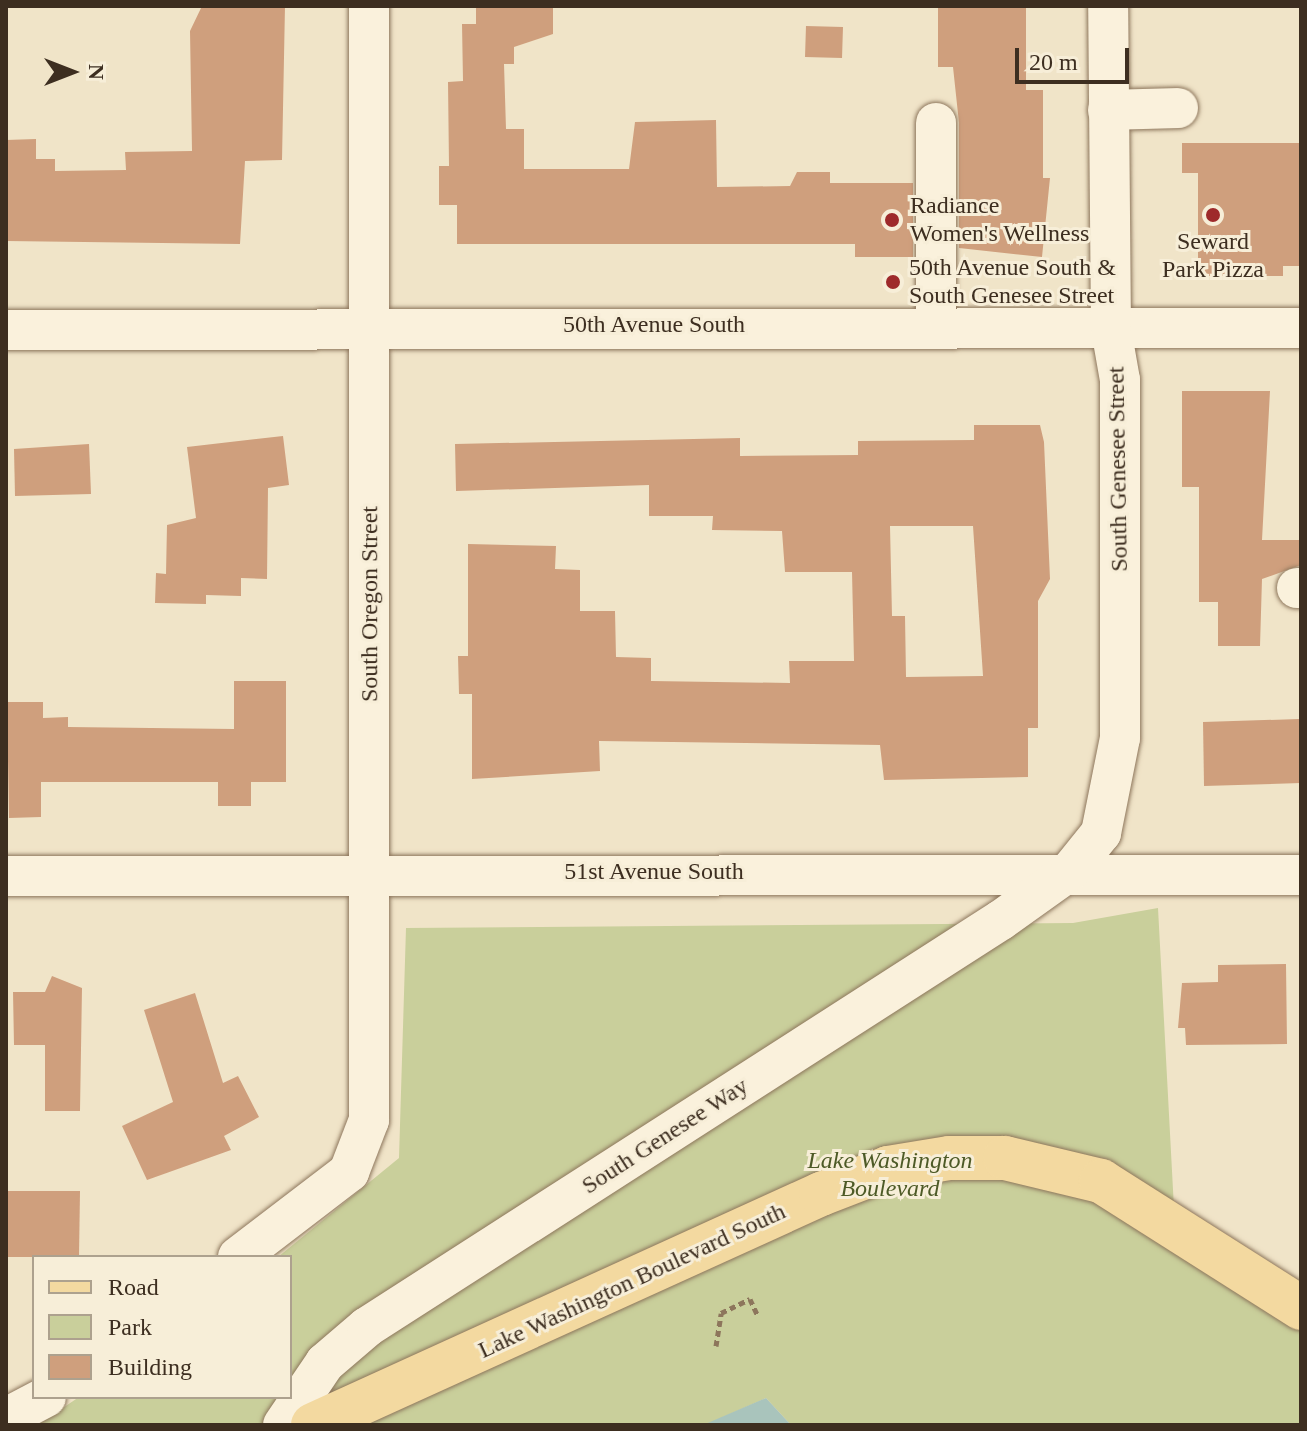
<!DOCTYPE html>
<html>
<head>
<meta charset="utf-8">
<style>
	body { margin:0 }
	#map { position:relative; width:1307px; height:1431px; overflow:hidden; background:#f0e4c8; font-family:Georgia,serif }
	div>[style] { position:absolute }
	.green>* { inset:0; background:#c9cf9b }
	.water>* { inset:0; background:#a9c4bc }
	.building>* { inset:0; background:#cf9f7d }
	.path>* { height:5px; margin-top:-2.5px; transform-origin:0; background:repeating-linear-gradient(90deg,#8d765c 0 6px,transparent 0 10px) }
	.roads { filter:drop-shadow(0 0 2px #8d765c) drop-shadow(0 0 2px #8d765c) }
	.minor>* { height:40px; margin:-20px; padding:0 20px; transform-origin:20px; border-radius:20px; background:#faf1dc }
	.major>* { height:44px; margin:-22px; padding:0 22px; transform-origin:22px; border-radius:22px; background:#f3d9a0 }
	.dots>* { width:22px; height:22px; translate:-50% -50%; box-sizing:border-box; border:4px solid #f7eed8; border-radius:50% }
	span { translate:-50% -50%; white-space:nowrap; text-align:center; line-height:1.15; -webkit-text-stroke:6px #f7eed8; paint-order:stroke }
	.poi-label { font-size:24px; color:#3d2e20 }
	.left { translate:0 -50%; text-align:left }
	.street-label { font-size:24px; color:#3d2e20 }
	.park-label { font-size:24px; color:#4d5a26; font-style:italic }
	.frame { position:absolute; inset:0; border:8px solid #3d2e20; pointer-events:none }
	.legend { position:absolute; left:32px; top:1255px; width:260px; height:144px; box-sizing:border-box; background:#f7eed8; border:2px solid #ada18e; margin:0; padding:10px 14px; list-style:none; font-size:24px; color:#3d2e20 }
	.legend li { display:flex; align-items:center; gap:16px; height:40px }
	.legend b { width:40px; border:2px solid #ada18e }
	.north { position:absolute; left:32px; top:32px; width:80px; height:80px; -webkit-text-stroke:6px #f7eed8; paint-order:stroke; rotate:90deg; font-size:22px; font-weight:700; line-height:32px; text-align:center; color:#3d2e20 }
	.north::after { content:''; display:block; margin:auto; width:28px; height:36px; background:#3d2e20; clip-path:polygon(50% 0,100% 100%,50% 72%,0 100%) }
	.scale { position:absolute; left:1015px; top:48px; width:114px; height:36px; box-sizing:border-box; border:4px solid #3d2e20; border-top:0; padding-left:10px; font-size:24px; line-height:28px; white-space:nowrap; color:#3d2e20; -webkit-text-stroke:6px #f7eed8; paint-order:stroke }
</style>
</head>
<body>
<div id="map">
	<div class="green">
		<i style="clip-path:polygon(1158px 908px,1176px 1246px,1301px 1325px,1301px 1425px,791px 1425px,766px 1398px,705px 1425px,38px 1425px,79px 1397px,290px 1397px,290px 1257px,278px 1257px,399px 1158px,406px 928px,1073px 923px)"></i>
	</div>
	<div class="water">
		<i style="clip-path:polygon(766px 1398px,791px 1425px,703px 1425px)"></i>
	</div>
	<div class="building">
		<i style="clip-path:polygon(202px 6px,285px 6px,282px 160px,245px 161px,240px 244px,6px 241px,6px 140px,36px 139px,36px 159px,55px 159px,55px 171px,126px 170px,125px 152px,192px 151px,190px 31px)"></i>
		<i style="clip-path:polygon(476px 6px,553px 6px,553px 34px,514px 47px,514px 64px,504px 64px,506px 129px,524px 129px,524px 169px,629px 169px,635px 122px,716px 120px,717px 187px,790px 186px,797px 172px,830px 172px,830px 183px,913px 183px,913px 257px,855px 257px,855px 244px,457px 244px,457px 205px,439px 205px,439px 166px,449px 166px,448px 82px,463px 81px,462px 24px,476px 24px)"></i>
		<i style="clip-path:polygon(938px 6px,1026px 6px,1026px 90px,1043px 90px,1043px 178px,1050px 178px,1042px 257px,959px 248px,959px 123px,953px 67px,938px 67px)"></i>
		<i style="clip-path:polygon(806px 26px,843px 27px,842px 58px,805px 57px)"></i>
		<i style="clip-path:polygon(1182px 143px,1301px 143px,1301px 266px,1283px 266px,1283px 276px,1198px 276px,1198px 173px,1182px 173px)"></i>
		<i style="clip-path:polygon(1182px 391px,1270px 391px,1262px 540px,1301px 540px,1301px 565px,1262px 579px,1260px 646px,1218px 646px,1218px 602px,1199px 602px,1199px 487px,1182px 487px)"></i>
		<i style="clip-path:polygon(evenodd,974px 425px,1040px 425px,1044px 442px,1050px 579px,1038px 601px,1038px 728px,1028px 728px,1028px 777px,884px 780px,880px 745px,599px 741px,600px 771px,472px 779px,472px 694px,459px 694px,458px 656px,468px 656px,468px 544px,556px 546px,555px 569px,580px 570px,580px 611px,615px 611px,616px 657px,651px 658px,651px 681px,790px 683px,789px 661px,854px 661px,852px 572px,785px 572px,782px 531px,712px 530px,713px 516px,649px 516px,649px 485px,456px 491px,455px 444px,740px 438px,740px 456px,858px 455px,858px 441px,974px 440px,974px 425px,890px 526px,973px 526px,983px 676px,906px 677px,905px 616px,892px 616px,890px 526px)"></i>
		<i style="clip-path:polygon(283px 436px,289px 485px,268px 488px,267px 579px,241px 578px,241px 596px,206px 595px,206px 604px,155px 603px,156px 573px,166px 574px,167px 525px,196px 518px,187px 447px)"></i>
		<i style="clip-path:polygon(89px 444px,91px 494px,15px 496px,14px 449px)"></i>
		<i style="clip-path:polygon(234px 681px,286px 681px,286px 782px,251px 782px,251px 806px,218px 806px,218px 782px,41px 782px,41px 817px,9px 818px,7px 702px,43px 702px,43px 718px,68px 717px,68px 727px,234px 729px)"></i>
		<i style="clip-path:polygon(1299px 719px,1301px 783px,1204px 786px,1203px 722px)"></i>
		<i style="clip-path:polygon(1286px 964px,1287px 1044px,1186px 1045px,1185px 1028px,1178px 1028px,1182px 983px,1218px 982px,1218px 965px)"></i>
		<i style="clip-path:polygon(52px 976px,82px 988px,80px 1111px,45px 1111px,45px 1045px,14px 1045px,13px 992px,45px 992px)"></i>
		<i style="clip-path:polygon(195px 993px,223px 1083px,238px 1076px,259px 1117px,224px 1136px,231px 1150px,147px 1180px,122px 1126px,173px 1102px,144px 1010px)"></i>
		<i style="clip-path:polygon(6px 1191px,80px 1191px,79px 1257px,6px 1257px)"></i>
	</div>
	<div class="path">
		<i style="left:716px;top:1346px;width:33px;rotate:-81deg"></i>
		<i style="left:721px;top:1313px;width:32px;rotate:-26deg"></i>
		<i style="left:750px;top:1299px;width:19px;rotate:65deg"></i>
	</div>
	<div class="roads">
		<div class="minor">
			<i style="left:1108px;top:110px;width:70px;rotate:-1.6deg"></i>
			<i style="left:936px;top:324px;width:201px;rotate:-90deg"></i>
			<i style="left:6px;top:330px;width:1295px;rotate:-0.09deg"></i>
			<i style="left:1297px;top:588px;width:4px"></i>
			<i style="left:6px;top:876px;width:1295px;rotate:-0.04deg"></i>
			<i style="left:238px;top:1257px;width:140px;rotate:-37.4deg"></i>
			<i style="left:349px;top:1172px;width:56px;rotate:-69deg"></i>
			<i style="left:369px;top:1120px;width:1114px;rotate:-90deg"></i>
			<i style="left:6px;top:1418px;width:45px;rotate:-27.7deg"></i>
			<i style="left:283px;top:1425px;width:75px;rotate:-55.9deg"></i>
			<i style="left:325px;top:1363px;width:55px;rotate:-40.6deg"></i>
			<i style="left:367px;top:1327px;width:753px;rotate:-32.7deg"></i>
			<i style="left:1001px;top:920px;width:86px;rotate:-35.5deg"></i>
			<i style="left:1071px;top:870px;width:48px;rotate:-51deg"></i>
			<i style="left:1101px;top:833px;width:97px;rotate:-78.7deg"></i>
			<i style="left:1120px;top:738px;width:358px;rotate:-90deg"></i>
			<i style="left:1120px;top:380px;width:52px;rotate:-100deg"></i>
			<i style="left:1111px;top:329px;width:323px;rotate:-90.5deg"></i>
		</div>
		<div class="major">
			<i style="left:313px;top:1425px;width:558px;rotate:-24.45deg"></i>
			<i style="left:821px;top:1194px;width:72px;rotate:-21.2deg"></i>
			<i style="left:888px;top:1168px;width:62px;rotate:-9.3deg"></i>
			<i style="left:949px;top:1158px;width:56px"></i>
			<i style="left:1005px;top:1158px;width:99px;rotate:13.5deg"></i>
			<i style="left:1101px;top:1181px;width:237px;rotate:32.4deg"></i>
		</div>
	</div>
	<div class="dots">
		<i style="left:1213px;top:215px;background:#9e2a2b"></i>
		<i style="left:892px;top:220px;background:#9e2a2b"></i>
		<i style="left:893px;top:282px;background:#9e2a2b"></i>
	</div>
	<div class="poi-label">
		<span class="left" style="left:910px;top:220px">Radiance<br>Women's Wellness</span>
		<span style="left:1213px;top:256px">Seward<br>Park Pizza</span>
		<span class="left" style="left:909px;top:282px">50th Avenue South &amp;<br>South Genesee Street</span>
	</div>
	<div class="street-label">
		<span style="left:654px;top:325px">50th Avenue South</span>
		<span style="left:1118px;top:469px;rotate:-91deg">South Genesee Street</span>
		<span style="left:370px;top:604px;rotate:-90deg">South Oregon Street</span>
		<span style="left:654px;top:872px">51st Avenue South</span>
		<span style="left:665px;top:1136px;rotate:-33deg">South Genesee Way</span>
		<span style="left:632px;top:1281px;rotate:-25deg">Lake Washington Boulevard South</span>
	</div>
	<div class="park-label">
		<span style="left:890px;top:1175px">Lake Washington<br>Boulevard</span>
	</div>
	<div class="frame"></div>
	<ul class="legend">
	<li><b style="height:10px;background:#f3d9a0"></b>Road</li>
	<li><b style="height:22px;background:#c9cf9b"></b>Park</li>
	<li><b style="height:22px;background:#cf9f7d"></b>Building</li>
	</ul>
	<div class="north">N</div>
	<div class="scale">20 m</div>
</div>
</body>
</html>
